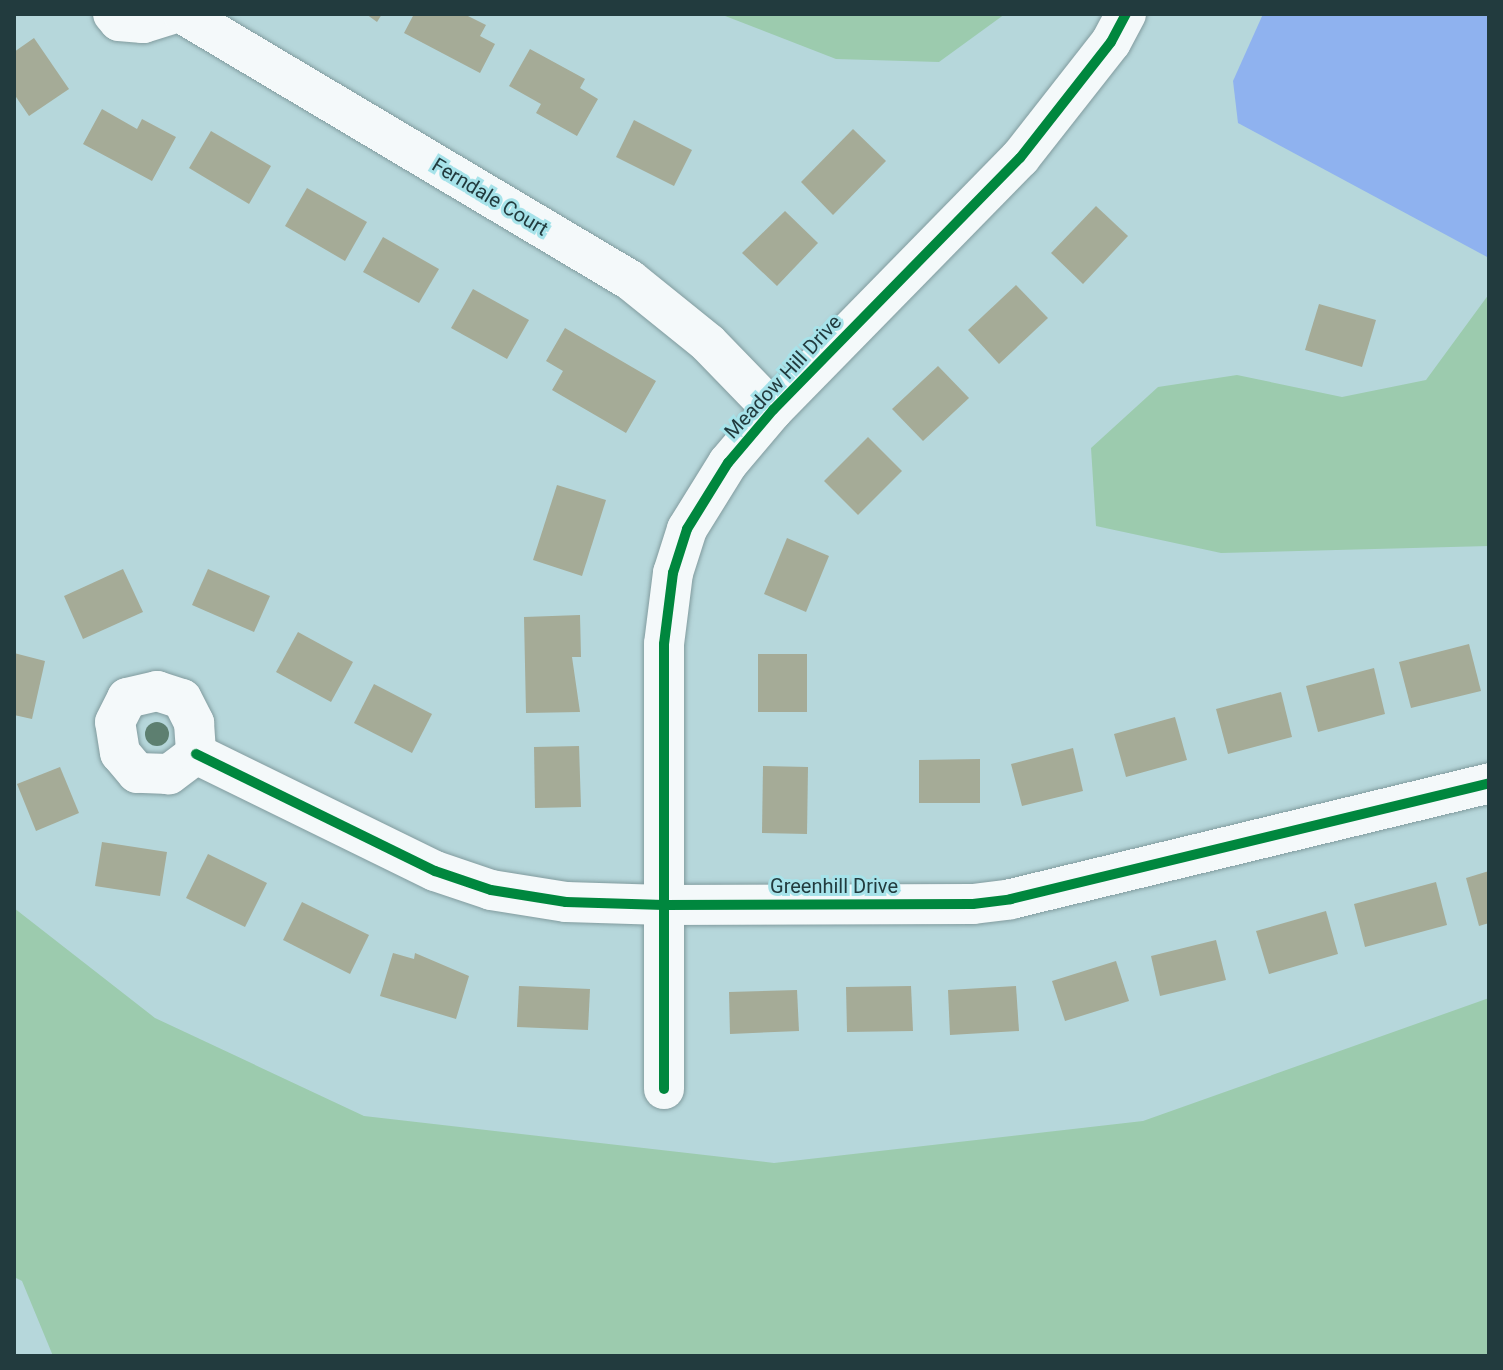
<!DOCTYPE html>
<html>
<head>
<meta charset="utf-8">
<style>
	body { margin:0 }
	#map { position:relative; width:1503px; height:1370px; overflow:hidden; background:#b6d7db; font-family:Roboto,sans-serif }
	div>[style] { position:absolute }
	.green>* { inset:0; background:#9ccbae }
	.water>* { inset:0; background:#8fb2ef }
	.building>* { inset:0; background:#a5ab97 }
	.roads { filter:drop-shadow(0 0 2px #819b9e) drop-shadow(0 0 2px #819b9e) }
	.street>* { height:40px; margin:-20px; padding:0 20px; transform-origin:20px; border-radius:20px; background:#f4f9fa }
	.cycleway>* { height:10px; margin:-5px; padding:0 5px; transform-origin:5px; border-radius:5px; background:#00873e }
	.trees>* { width:24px; height:24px; margin:-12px; border-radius:50%; background:#5d7f70 }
	span { translate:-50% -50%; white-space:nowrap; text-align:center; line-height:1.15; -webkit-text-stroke:6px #a7e3ea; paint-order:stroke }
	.street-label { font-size:20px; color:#223b3e }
	.frame { position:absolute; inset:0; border:16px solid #223b3e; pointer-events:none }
</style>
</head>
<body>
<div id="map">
	<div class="green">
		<i style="clip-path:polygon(720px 14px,1005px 14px,939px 62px,836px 59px)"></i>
		<i style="clip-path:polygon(1489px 294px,1489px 546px,1221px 553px,1096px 526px,1091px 448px,1158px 387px,1237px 375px,1342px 397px,1426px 380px)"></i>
		<i style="clip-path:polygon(14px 908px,155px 1018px,364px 1116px,774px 1163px,1143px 1121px,1489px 998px,1489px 1356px,53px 1356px,22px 1281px,14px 1277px)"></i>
	</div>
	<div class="water">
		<i style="clip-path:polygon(1263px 14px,1489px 14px,1489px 258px,1238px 123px,1233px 81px)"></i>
	</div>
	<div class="building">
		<i style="clip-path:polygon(366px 14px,382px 14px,377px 22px)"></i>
		<i style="clip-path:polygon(414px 14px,464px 14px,486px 25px,480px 36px,495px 44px,480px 73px,404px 33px)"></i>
		<i style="clip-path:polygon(34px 38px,69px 89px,29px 116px,14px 94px,14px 52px)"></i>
		<i style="clip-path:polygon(530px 49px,585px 79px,580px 88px,598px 99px,577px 136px,536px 113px,541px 104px,509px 86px)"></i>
		<i style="clip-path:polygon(102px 109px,137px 129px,142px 119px,176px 137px,152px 181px,83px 144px)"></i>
		<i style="clip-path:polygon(634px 120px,692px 150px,674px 186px,616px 157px)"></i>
		<i style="clip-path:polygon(853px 129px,886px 161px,833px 215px,801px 182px)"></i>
		<i style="clip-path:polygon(211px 131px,271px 166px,249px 204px,189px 168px)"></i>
		<i style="clip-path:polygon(307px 188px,367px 222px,345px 261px,285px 226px)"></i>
		<i style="clip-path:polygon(1096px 206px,1128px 236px,1083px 284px,1051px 253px)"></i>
		<i style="clip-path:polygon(785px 211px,818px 243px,777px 286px,742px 253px)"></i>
		<i style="clip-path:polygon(383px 237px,439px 269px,419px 303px,363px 272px)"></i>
		<i style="clip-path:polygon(1016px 285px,1048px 318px,999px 364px,968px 330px)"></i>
		<i style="clip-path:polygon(473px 289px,529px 320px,507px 359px,451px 328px)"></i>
		<i style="clip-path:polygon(1319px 304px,1376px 320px,1362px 367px,1305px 350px)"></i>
		<i style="clip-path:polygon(565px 328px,656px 381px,626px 433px,552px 390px,563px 371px,546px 361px)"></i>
		<i style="clip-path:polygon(938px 366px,969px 398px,923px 441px,892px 409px)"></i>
		<i style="clip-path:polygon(868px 437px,902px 471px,858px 515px,824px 481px)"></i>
		<i style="clip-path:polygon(557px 485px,606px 500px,582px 576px,533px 560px)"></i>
		<i style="clip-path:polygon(787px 538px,829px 556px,806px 612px,764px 594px)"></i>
		<i style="clip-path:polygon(123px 569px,143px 612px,83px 639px,64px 596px)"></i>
		<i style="clip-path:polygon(208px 569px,270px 596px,254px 632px,192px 605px)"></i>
		<i style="clip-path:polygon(580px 615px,581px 657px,572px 657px,580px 712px,526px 713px,524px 617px)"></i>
		<i style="clip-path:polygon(298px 632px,353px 662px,331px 702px,276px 672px)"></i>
		<i style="clip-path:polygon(1469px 644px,1481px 691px,1411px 708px,1399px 662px)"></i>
		<i style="clip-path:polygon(14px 653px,45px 661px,32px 719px,14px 715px)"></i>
		<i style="clip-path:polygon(758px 654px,807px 654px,807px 712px,758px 712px)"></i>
		<i style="clip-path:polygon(1374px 668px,1385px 714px,1318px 732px,1306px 686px)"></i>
		<i style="clip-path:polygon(374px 684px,432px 714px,412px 753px,354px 723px)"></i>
		<i style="clip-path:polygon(1281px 692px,1292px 737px,1228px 754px,1216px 709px)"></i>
		<i style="clip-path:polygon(1175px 717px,1187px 760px,1126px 777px,1114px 734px)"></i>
		<i style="clip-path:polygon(579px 746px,581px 807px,535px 808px,534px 747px)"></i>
		<i style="clip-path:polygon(1073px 748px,1083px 791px,1022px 806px,1011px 764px)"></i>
		<i style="clip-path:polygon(980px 759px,980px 803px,919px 803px,919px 760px)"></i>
		<i style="clip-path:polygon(763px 766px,808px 767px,807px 834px,762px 833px)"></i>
		<i style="clip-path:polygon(60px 767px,79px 813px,36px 831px,17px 784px)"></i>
		<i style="clip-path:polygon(102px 842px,167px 852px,160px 896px,95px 886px)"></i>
		<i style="clip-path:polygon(208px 854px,267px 883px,245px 927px,186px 898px)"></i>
		<i style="clip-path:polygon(1489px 871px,1489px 923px,1479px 926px,1466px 878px)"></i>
		<i style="clip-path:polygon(1436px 882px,1447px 925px,1365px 947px,1354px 904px)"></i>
		<i style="clip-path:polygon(302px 902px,369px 935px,350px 974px,283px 940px)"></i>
		<i style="clip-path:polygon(1326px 911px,1338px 954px,1269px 974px,1256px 931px)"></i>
		<i style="clip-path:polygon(1216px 940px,1226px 980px,1160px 996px,1151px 956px)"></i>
		<i style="clip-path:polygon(393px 953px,414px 959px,415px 953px,469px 976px,456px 1019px,380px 996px)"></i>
		<i style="clip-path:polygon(1116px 961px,1129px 1001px,1065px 1021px,1052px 981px)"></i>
		<i style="clip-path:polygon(519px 986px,590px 989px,588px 1030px,517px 1027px)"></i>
		<i style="clip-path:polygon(911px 986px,913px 1031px,847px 1032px,846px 987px)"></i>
		<i style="clip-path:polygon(1016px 986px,1019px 1031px,950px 1035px,948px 990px)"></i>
		<i style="clip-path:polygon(797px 990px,799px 1031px,730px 1034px,729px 992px)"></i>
	</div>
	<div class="roads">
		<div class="street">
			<i style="left:113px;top:14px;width:9px;rotate:49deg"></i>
			<i style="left:119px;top:21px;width:24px;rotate:5deg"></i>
			<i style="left:143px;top:23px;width:31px;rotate:-17deg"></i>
			<i style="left:183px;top:14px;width:520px;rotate:30.76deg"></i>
			<i style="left:630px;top:280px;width:100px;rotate:38.9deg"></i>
			<i style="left:708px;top:343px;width:93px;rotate:45.9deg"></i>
			<i style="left:157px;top:691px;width:26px;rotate:18deg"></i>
			<i style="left:182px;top:699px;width:27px;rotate:63deg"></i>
			<i style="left:194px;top:723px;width:31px;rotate:86deg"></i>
			<i style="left:196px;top:754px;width:34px;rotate:143deg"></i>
			<i style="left:169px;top:774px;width:32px;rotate:-178deg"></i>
			<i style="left:137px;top:773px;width:26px;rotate:-130deg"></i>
			<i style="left:120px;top:753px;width:31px;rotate:-99deg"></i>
			<i style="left:115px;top:722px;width:27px;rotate:-63deg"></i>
			<i style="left:127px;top:698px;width:31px;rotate:-13deg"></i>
			<i style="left:196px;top:754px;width:266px;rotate:26.1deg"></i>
			<i style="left:435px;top:871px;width:59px;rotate:18.7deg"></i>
			<i style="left:491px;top:890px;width:76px;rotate:9.1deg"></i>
			<i style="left:566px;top:902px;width:98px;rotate:1.8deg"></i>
			<i style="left:664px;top:905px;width:309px;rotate:-0.2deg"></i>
			<i style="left:973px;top:904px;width:38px;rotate:-7deg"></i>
			<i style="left:1011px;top:899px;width:492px;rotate:-13.6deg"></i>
			<i style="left:664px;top:1089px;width:445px;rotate:-90deg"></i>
			<i style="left:664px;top:644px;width:72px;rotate:-82.8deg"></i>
			<i style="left:673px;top:573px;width:46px;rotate:-72.3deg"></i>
			<i style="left:687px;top:529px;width:78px;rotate:-58.2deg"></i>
			<i style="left:728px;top:463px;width:70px;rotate:-49.7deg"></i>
			<i style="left:773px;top:410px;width:353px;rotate:-45.6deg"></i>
			<i style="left:1020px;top:158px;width:147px;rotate:-51.9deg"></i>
			<i style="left:1111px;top:42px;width:32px;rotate:-62deg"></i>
		</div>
	</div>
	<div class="cycleway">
		<i style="left:196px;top:754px;width:266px;rotate:26.1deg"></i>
		<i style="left:435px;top:871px;width:59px;rotate:18.7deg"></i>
		<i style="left:491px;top:890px;width:76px;rotate:9.1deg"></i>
		<i style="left:566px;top:902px;width:98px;rotate:1.8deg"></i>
		<i style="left:664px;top:905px;width:309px;rotate:-0.2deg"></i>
		<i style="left:973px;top:904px;width:38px;rotate:-7deg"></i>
		<i style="left:1011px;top:899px;width:492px;rotate:-13.6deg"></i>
		<i style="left:664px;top:1089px;width:445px;rotate:-90deg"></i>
		<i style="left:664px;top:644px;width:72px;rotate:-82.8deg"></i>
		<i style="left:673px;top:573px;width:46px;rotate:-72.3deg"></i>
		<i style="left:687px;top:529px;width:78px;rotate:-58.2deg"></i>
		<i style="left:728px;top:463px;width:70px;rotate:-49.7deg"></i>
		<i style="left:773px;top:410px;width:353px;rotate:-45.6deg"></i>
		<i style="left:1020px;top:158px;width:147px;rotate:-51.9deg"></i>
		<i style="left:1111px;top:42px;width:32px;rotate:-62deg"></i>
	</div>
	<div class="trees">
		<i style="left:157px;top:734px"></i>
	</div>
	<div class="street-label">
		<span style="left:490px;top:197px;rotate:31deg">Ferndale Court</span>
		<span style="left:783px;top:377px;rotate:-47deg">Meadow Hill Drive</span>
		<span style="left:834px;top:886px">Greenhill Drive</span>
	</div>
	<div class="frame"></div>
</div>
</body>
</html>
